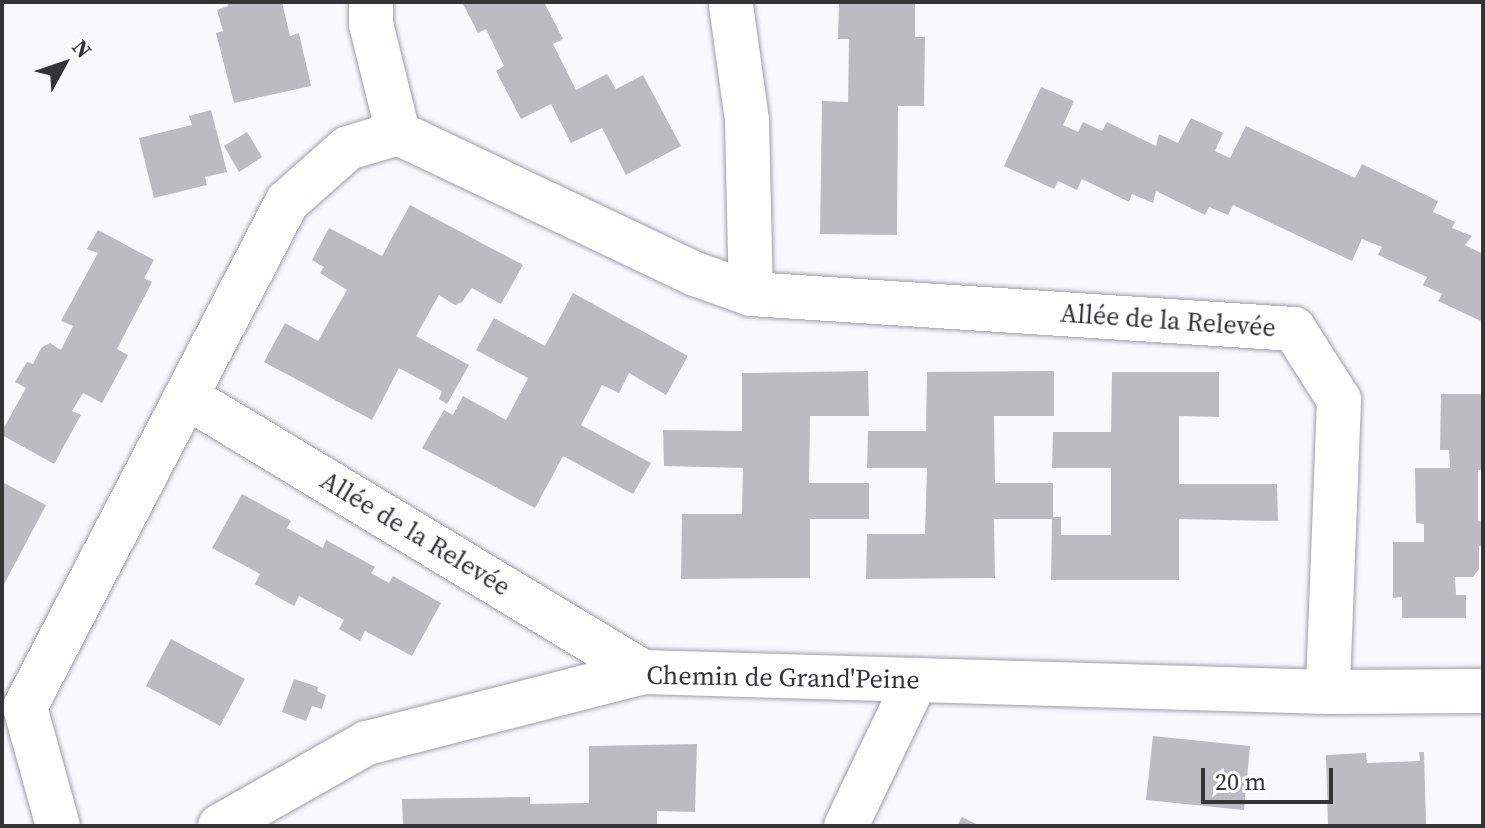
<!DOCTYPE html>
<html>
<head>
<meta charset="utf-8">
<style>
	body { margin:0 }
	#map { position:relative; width:1485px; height:828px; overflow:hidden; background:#f9f8ff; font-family:"Source Serif 4",serif }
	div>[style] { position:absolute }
	.building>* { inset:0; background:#bcbbc3 }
	.roads { filter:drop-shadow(0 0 2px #9f9da5) drop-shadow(0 0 2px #9f9da5) }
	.minor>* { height:44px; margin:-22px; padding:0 22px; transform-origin:22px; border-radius:22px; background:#fff }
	span { translate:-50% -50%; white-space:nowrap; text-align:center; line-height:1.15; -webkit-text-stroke:6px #fff; paint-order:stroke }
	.street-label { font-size:26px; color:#343336 }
	.frame { position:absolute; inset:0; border:4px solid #343336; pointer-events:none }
	.north { position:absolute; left:24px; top:24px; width:80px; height:80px; -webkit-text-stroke:6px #fff; paint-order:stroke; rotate:50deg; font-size:22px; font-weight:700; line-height:32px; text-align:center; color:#343336 }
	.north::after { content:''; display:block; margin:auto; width:28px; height:36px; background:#343336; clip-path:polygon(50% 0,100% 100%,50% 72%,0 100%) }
	.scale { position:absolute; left:1201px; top:768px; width:132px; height:36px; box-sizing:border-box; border:4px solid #343336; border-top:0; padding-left:10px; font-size:24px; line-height:28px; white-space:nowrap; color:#343336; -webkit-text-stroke:6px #fff; paint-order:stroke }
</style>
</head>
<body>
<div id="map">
	<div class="building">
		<i style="clip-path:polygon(227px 2px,282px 2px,290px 36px,299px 33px,311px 86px,234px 103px,216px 33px,223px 31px,217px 10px,228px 6px)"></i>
		<i style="clip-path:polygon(462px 2px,544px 2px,563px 39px,553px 44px,576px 90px,607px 74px,616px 89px,643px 75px,681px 146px,626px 175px,602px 128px,571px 143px,551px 104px,521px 119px,496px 71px,504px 66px,486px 29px,478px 33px)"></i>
		<i style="clip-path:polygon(839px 2px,915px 2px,915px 37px,925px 37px,924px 106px,898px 106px,897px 235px,820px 234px,822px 101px,848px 102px,849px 39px,838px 39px)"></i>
		<i style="clip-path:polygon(1041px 87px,1074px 101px,1063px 125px,1078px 132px,1083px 122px,1102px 131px,1107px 122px,1156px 146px,1159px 134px,1178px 143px,1191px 118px,1223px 133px,1215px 151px,1230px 158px,1246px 126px,1355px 178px,1362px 164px,1438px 201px,1433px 212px,1455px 222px,1452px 228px,1472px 236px,1465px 245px,1483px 254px,1483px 322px,1438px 301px,1442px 294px,1423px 285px,1427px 277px,1378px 255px,1382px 247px,1362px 239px,1352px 261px,1233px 205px,1228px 215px,1209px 207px,1205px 215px,1156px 191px,1153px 203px,1132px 194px,1129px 202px,1082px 179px,1077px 190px,1058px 181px,1054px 189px,1004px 166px)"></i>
		<i style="clip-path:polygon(211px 110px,227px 172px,205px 177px,207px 185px,154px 198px,139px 138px,192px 125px,189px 116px)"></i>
		<i style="clip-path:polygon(247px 132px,262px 157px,239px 172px,224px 146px)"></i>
		<i style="clip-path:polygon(410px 205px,523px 265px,501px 304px,472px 288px,462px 302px,455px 305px,439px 295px,416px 336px,469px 365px,447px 404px,439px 399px,442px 391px,399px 368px,372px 420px,264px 362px,285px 323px,318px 341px,347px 290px,320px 273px,324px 267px,312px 260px,329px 228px,382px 256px)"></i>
		<i style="clip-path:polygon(98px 230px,154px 260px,144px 278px,152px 282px,117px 349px,128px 355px,102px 403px,83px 393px,72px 411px,81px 415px,54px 464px,2px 435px,2px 431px,26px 388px,15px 382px,27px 362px,33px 364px,42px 347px,50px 343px,61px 350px,73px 326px,61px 321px,98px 253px,87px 249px)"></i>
		<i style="clip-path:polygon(573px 293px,688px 356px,666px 395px,629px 373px,619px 393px,602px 385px,581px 425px,651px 463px,633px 494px,563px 456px,535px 508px,422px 448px,444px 410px,453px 415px,463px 396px,506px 420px,528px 378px,476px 350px,494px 318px,545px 346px)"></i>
		<i style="clip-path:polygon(868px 371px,869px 416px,810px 416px,809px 483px,869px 483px,869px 519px,810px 519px,810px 578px,681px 579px,682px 514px,742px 514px,743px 468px,664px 466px,663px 430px,742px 431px,742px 373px)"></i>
		<i style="clip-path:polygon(1054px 371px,1054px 416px,994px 416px,995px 483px,1053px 483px,1053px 517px,1061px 517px,1061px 535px,1111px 535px,1111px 468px,1052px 468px,1053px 432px,1111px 432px,1112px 372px,1219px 372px,1219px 417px,1179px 416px,1179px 484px,1277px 484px,1278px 521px,1179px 519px,1179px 580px,1051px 580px,1052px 519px,994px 519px,995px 578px,866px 579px,867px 534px,925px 534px,927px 468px,867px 468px,868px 431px,926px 431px,927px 372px)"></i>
		<i style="clip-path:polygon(1441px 394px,1483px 394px,1483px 470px,1478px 470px,1478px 521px,1483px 522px,1483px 546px,1479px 546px,1479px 569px,1473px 577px,1455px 577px,1456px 595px,1466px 595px,1466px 618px,1402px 618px,1402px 597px,1393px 598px,1393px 542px,1424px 542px,1424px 524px,1416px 523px,1415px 468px,1450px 468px,1449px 450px,1440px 450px)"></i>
		<i style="clip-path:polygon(2px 482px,46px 505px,2px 588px)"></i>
		<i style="clip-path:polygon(242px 494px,291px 521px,287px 528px,323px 548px,326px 540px,375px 567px,371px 573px,389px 583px,393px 576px,441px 603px,412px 656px,365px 631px,360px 641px,339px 629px,344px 620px,299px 596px,294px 606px,255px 584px,260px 574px,212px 548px)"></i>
		<i style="clip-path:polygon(171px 639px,245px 679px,220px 726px,146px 686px)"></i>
		<i style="clip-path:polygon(294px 679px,318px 687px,317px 691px,326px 695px,322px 709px,312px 706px,306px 721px,282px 712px)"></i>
		<i style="clip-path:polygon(1153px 736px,1250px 746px,1244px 810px,1146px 800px)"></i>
		<i style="clip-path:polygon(697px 744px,695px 812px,657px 811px,657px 826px,403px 826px,402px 799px,530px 797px,530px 804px,589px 803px,589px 746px)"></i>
		<i style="clip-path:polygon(1419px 752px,1424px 752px,1426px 824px,1328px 826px,1326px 755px,1366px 753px,1367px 763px,1420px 761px)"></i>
		<i style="clip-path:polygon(962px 817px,980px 826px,957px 826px)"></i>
	</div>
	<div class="roads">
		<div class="minor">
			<i style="left:371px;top:2px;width:22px;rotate:90deg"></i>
			<i style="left:371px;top:24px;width:112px;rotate:76.1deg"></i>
			<i style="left:731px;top:5px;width:117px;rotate:82.1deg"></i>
			<i style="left:747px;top:121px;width:173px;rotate:88.7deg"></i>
			<i style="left:751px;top:294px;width:544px;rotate:3.69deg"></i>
			<i style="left:1294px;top:329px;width:84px;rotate:57.6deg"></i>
			<i style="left:1339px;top:400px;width:292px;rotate:92.2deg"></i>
			<i style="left:187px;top:397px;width:533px;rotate:31.09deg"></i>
			<i style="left:58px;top:826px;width:123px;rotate:-105.5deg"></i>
			<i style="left:25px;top:707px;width:569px;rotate:-62.58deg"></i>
			<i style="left:287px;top:202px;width:81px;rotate:-41.5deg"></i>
			<i style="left:348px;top:148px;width:52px;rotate:-16.7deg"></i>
			<i style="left:398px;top:133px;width:329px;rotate:25.4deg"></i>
			<i style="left:695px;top:274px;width:59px;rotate:19.7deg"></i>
			<i style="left:220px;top:826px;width:169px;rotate:-29.5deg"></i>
			<i style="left:367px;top:743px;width:285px;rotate:-14.4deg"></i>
			<i style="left:643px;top:672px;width:685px;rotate:1.67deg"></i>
			<i style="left:1328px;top:692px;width:155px;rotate:-0.4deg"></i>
			<i style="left:846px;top:826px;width:162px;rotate:-64.4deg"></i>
		</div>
	</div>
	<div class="street-label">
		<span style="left:1168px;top:321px;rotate:4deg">Allée de la Relevée</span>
		<span style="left:415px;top:534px;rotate:31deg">Allée de la Relevée</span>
		<span style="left:783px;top:678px;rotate:1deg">Chemin de Grand'Peine</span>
	</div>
	<div class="frame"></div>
	<div class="north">N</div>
	<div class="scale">20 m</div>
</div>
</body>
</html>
